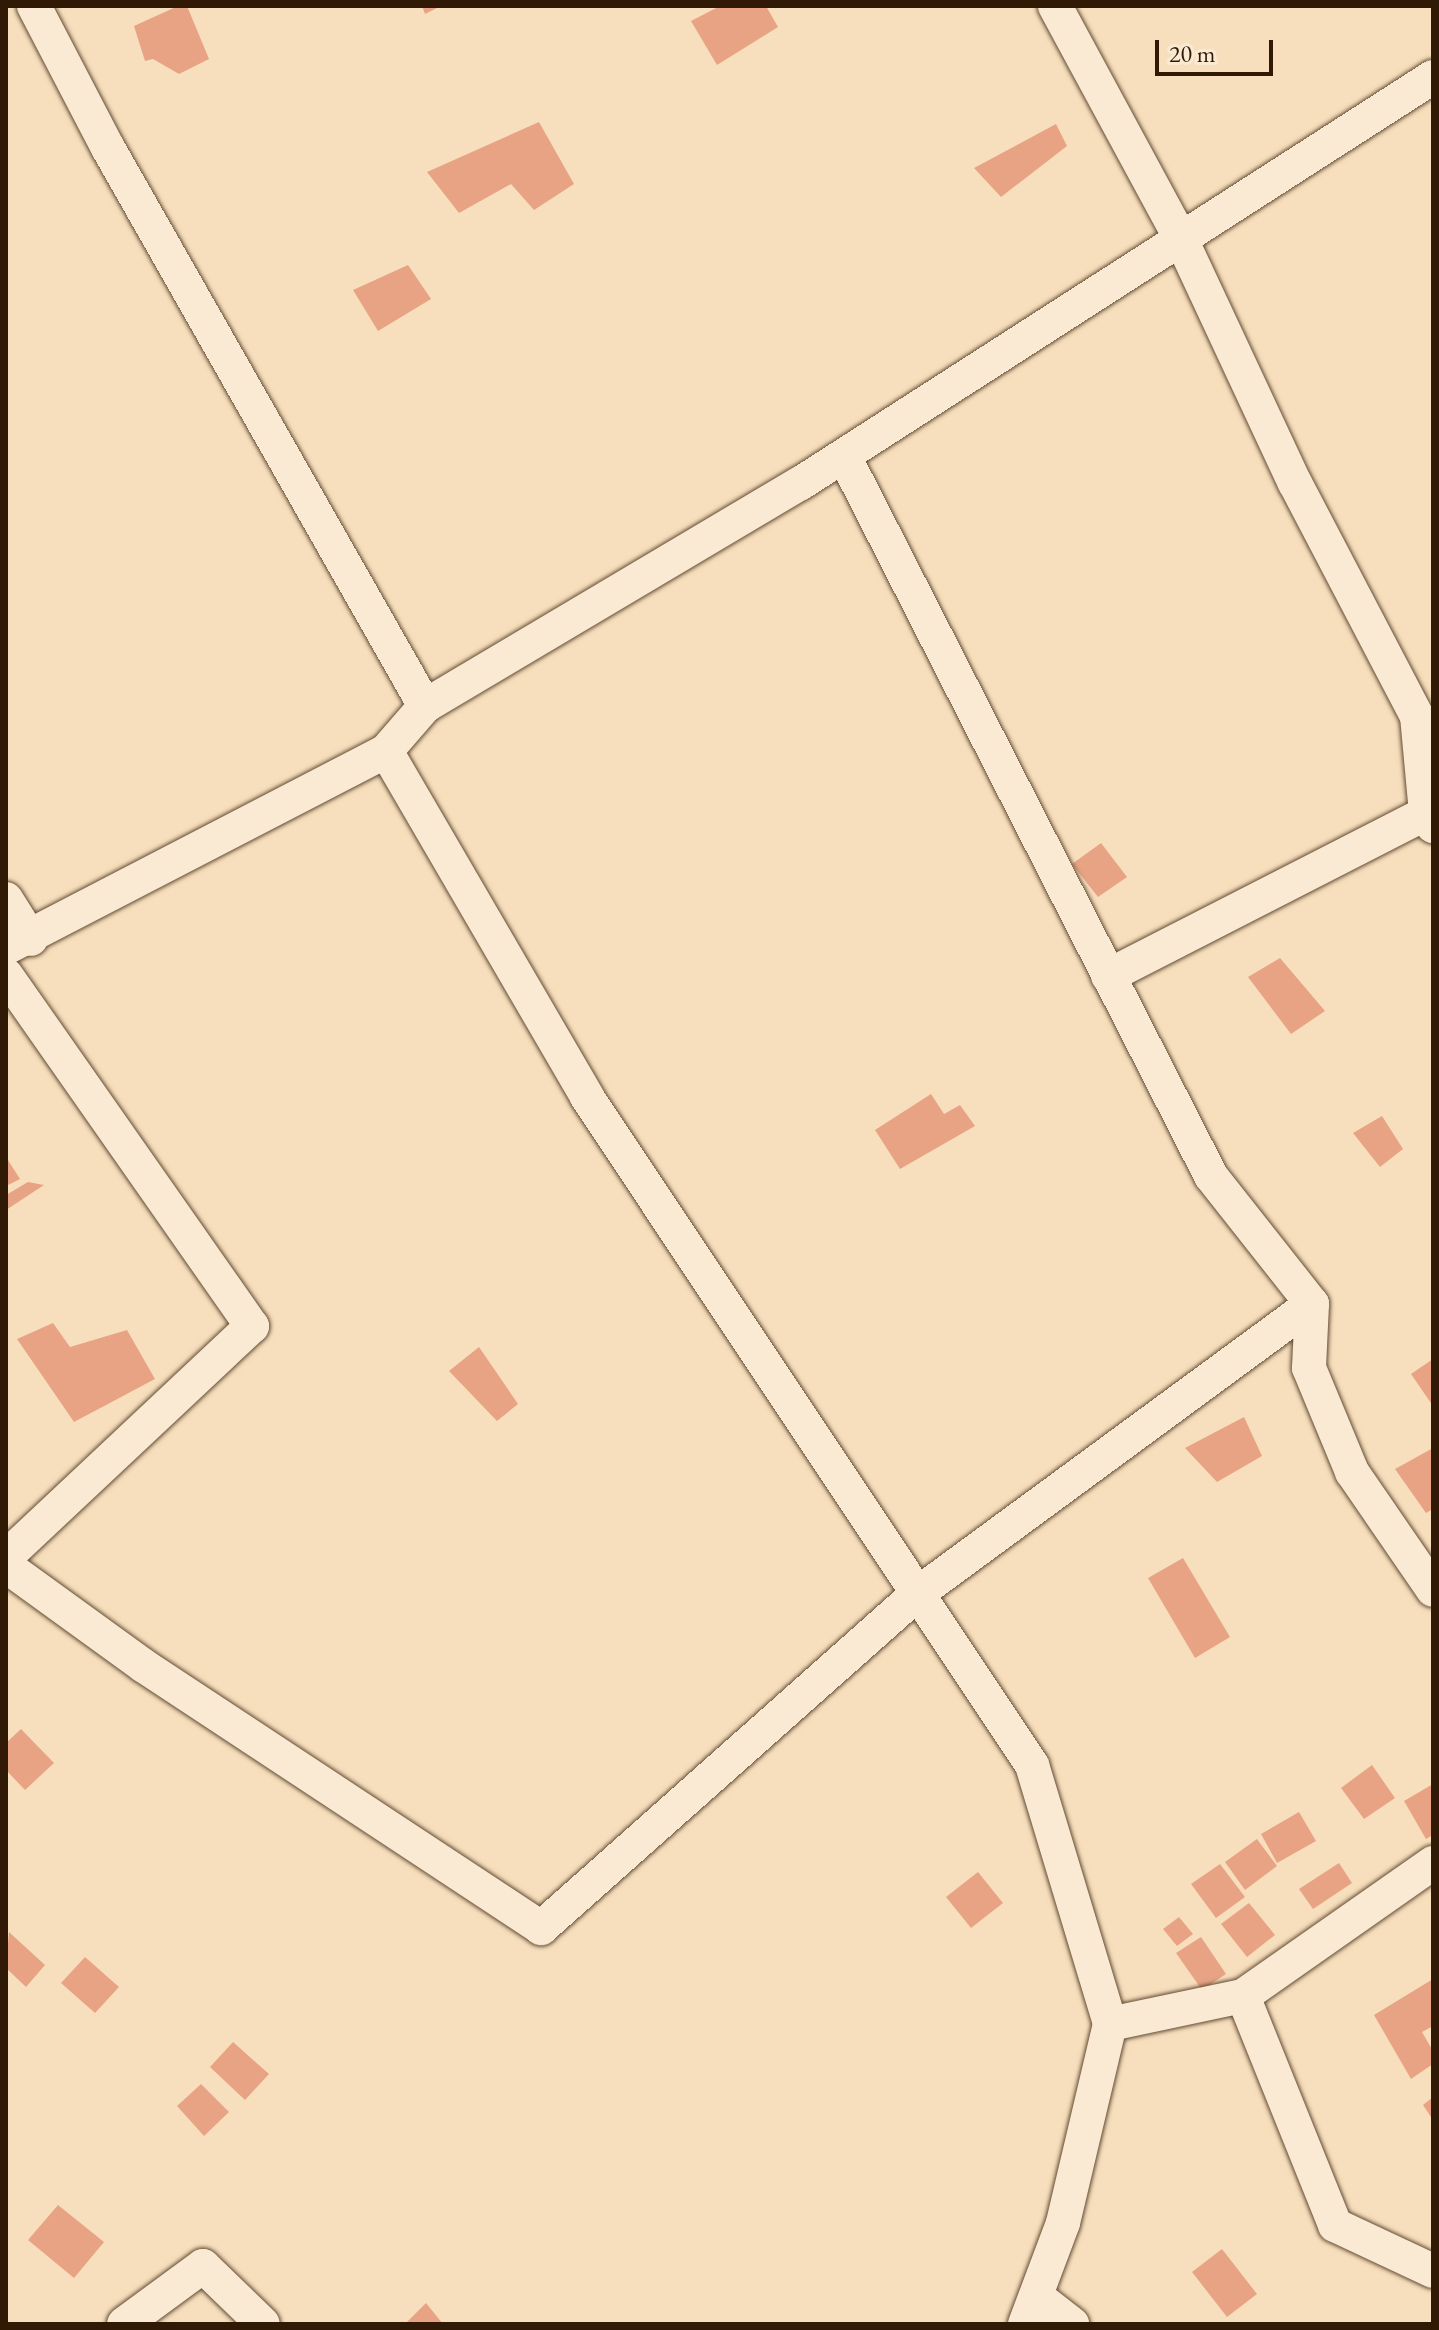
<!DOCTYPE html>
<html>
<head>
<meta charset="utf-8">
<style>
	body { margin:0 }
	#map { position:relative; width:1439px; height:2330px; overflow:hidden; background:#f7dfbd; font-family:"EB Garamond",serif }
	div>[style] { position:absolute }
	.building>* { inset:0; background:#e8a384 }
	.roads { filter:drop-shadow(0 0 2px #624b33) drop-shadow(0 0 2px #624b33) }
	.street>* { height:34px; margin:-17px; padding:0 17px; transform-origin:17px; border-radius:17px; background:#faead4 }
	span { translate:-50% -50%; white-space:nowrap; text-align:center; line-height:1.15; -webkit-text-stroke:8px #faead4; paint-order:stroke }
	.frame { position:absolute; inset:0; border:8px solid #311a05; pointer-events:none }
	.scale { position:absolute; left:1155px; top:40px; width:118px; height:36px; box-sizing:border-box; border:4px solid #311a05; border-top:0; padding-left:10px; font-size:24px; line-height:28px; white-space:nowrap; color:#311a05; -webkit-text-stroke:6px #faead4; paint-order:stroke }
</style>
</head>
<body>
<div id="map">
	<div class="building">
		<i style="clip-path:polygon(178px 6px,187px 6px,209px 59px,179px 74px,153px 59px,145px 61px,134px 26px)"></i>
		<i style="clip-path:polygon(422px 6px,441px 6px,425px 14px)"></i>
		<i style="clip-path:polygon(720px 6px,766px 6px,778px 27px,717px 65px,691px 21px)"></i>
		<i style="clip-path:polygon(539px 122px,574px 184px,534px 210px,511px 184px,459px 213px,427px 172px)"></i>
		<i style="clip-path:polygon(1056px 124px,1067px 146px,1001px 197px,974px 168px)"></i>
		<i style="clip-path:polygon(408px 265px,431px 299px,378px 331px,353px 290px)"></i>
		<i style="clip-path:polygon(1101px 843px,1127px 877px,1098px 897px,1072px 864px)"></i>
		<i style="clip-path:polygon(1280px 958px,1325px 1011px,1291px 1034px,1248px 977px)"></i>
		<i style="clip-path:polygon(931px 1094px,944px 1114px,960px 1105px,975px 1126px,900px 1169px,875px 1130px)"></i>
		<i style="clip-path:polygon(1382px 1116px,1403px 1149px,1380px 1167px,1353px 1133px)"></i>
		<i style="clip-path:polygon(6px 1157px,20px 1179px,6px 1186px)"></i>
		<i style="clip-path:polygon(28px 1182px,44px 1185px,6px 1210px,6px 1195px)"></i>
		<i style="clip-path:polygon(53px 1323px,70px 1347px,127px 1330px,155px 1379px,74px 1422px,17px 1339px)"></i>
		<i style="clip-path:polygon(479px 1347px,518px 1404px,497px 1421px,449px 1371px)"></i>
		<i style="clip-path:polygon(1433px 1359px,1433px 1406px,1411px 1374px)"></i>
		<i style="clip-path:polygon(1244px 1417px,1262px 1456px,1217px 1482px,1185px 1448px)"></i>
		<i style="clip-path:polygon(1433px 1448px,1433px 1509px,1426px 1513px,1395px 1469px)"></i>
		<i style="clip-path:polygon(1183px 1558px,1230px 1637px,1195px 1658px,1148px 1578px)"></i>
		<i style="clip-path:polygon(21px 1729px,54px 1763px,25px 1790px,6px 1770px,6px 1743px)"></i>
		<i style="clip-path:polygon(1372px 1765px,1395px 1798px,1364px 1819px,1341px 1788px)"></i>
		<i style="clip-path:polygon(1433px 1784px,1433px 1835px,1426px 1839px,1404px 1801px)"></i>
		<i style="clip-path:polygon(1299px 1812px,1316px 1841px,1277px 1863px,1261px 1834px)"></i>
		<i style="clip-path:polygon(1257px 1839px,1277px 1866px,1245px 1890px,1225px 1862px)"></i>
		<i style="clip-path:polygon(1339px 1863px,1352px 1883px,1313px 1909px,1299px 1889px)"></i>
		<i style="clip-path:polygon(1220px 1864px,1245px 1897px,1216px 1918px,1191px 1884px)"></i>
		<i style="clip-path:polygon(978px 1872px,1003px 1903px,971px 1928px,946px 1897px)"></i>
		<i style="clip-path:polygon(1249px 1903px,1275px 1935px,1247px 1957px,1221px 1924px)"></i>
		<i style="clip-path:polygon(1179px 1917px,1193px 1934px,1177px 1946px,1163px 1929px)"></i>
		<i style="clip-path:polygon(9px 1932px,45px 1965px,26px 1987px,6px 1968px)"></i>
		<i style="clip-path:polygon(1201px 1937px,1226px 1974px,1202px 1990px,1176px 1953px)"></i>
		<i style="clip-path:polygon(85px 1957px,119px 1987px,95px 2013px,61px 1983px)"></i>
		<i style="clip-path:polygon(1433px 1979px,1433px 2026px,1422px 2032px,1433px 2051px,1433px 2064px,1411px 2079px,1374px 2015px)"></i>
		<i style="clip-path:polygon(233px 2042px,269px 2074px,245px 2100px,210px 2067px)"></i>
		<i style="clip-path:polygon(201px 2084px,229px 2112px,204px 2136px,177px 2106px)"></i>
		<i style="clip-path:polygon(1433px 2097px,1433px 2120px,1423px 2105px)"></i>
		<i style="clip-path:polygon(58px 2205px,104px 2242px,74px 2278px,28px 2240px)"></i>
		<i style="clip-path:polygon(1222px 2249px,1257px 2294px,1227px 2317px,1192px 2272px)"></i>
		<i style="clip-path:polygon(426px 2303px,443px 2324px,405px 2324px)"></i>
	</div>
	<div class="roads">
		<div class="street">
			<i style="left:34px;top:6px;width:160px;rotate:62.5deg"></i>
			<i style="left:108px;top:148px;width:642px;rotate:60.4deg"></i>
			<i style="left:1055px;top:6px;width:265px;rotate:61.6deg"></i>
			<i style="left:1181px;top:239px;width:269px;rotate:65deg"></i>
			<i style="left:1295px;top:483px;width:263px;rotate:62.4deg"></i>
			<i style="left:1417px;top:716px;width:97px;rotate:84.7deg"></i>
			<i style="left:1426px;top:813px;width:8px;rotate:-23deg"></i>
			<i style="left:844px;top:456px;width:808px;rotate:62.99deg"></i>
			<i style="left:1211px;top:1176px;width:163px;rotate:51.7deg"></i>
			<i style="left:1312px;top:1304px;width:64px;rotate:92.7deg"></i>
			<i style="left:1309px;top:1368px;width:113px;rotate:67.5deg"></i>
			<i style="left:1352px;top:1472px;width:143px;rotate:55.5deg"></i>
			<i style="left:386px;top:751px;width:400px;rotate:59.8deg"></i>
			<i style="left:587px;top:1097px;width:803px;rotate:56.33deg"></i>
			<i style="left:1032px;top:1765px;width:270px;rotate:73.2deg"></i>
			<i style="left:1110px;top:2024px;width:204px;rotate:103.3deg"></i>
			<i style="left:1063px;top:2223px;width:108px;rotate:110.6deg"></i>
			<i style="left:6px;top:899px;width:47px;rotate:58deg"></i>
			<i style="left:6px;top:948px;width:428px;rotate:-27.4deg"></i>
			<i style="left:386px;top:751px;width:60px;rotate:-49.1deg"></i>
			<i style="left:425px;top:706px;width:437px;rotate:-30.7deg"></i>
			<i style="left:801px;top:483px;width:751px;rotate:-32.72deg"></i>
			<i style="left:6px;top:975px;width:429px;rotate:55deg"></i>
			<i style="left:252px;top:1326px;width:337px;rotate:136.8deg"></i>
			<i style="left:1108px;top:976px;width:357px;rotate:-27.1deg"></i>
			<i style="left:1426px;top:813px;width:15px;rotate:62deg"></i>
			<i style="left:6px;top:1566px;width:170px;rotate:35.9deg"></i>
			<i style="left:144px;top:1666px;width:476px;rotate:33.4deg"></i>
			<i style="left:541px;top:1928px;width:503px;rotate:-41.61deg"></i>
			<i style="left:917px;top:1594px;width:490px;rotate:-36.3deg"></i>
			<i style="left:1243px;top:1996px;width:247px;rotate:68.1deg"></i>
			<i style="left:1335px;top:2225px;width:108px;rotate:25.1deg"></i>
			<i style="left:1110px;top:2024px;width:136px;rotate:-11.9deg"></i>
			<i style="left:1243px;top:1996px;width:232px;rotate:-35deg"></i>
			<i style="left:1036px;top:2296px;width:46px;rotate:37.9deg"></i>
			<i style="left:124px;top:2324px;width:98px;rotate:-36.3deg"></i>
			<i style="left:203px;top:2266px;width:83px;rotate:44deg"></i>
		</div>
	</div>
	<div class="frame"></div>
	<div class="scale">20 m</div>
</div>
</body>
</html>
